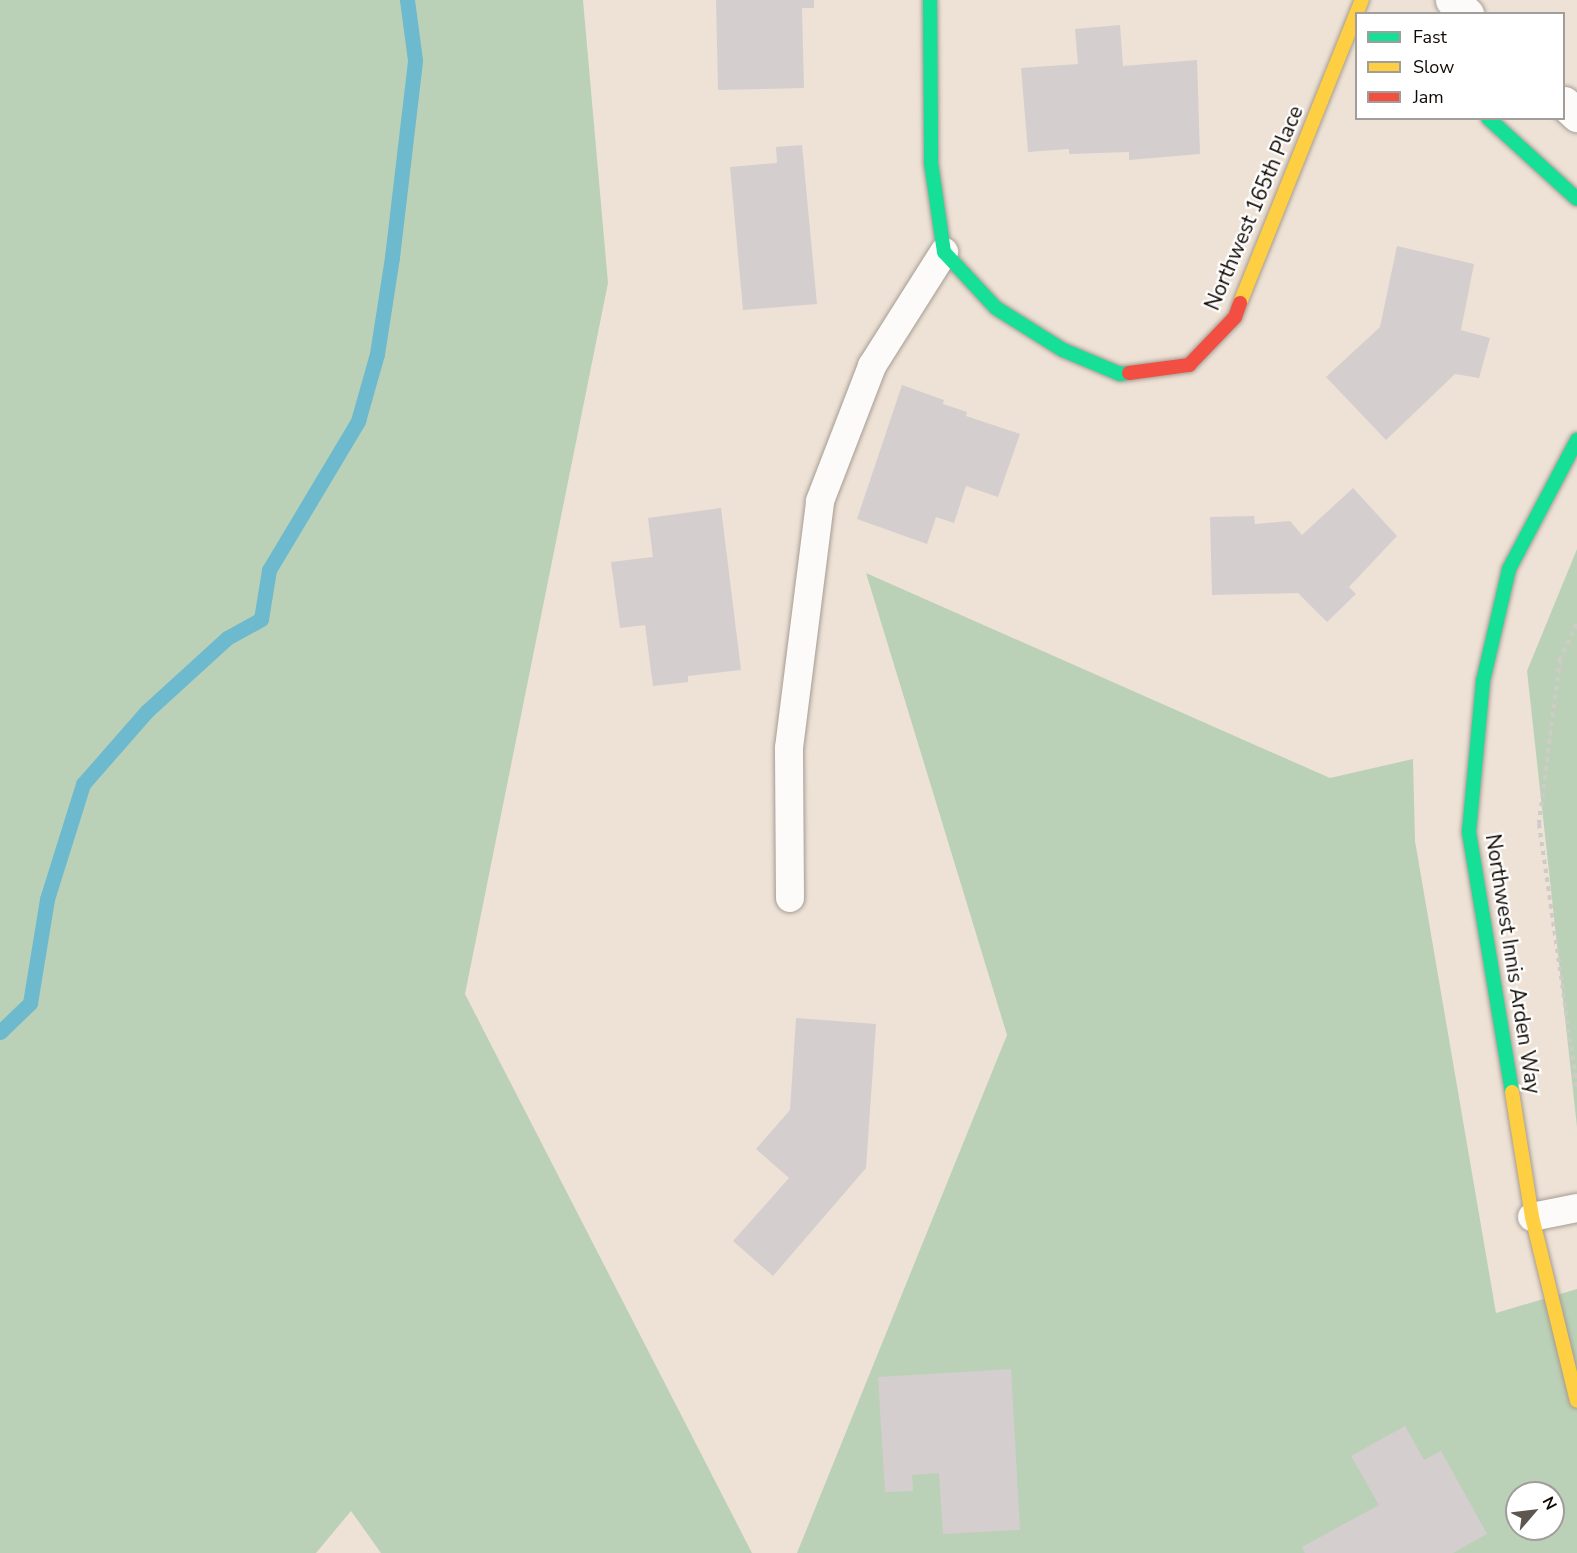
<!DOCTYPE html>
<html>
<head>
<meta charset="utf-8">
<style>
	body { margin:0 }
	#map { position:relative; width:1577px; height:1553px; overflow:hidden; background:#eee2d6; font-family:"Nunito Sans",sans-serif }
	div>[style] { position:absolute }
	.green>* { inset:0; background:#bbd1b7 }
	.stream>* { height:15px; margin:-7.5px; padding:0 7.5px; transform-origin:7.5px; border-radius:7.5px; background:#6db9ce }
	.building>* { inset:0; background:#d4cece }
	.path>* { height:4px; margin-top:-2px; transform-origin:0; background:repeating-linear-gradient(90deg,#cfcbc8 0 4.5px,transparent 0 9px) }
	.roads { filter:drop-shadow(0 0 2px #a59c93) drop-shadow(0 0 2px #a59c93) }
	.lane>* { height:28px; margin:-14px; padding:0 14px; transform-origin:14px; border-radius:14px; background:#fcfbf9 }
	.street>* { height:33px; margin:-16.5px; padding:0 16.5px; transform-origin:16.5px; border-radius:16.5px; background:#fcfbf9 }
	.fast>* { height:14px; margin:-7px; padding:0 7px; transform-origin:7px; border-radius:7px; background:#16e098 }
	.slow>* { height:14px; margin:-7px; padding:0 7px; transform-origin:7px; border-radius:7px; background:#ffcf43 }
	.jam>* { height:14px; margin:-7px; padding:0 7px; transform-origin:7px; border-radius:7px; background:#f24e42 }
	span { translate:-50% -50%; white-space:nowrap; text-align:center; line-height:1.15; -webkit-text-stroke:4.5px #fff; paint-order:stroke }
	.street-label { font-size:21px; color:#110a04 }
	.legend { position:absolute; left:1355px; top:12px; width:210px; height:108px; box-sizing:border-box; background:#fff; border:2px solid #a09d9b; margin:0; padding:8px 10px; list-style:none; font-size:18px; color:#110a04 }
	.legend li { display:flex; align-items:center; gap:12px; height:30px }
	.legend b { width:30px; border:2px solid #a09d9b }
	.north { position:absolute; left:1505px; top:1481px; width:60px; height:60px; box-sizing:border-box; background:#fff; border:2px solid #a09d9b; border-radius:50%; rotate:62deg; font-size:16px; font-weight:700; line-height:24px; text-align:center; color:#110a04 }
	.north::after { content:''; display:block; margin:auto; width:21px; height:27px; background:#5e564e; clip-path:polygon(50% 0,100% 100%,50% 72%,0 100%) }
</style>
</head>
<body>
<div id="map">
	<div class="green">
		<i style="clip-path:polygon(0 0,583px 0,608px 283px,465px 994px,752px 1553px,381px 1553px,351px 1511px,316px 1553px,0 1553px)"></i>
		<i style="clip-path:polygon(1577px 549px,1577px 1127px,1527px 671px)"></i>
		<i style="clip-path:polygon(evenodd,866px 573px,1330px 778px,1413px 759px,1415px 841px,1496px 1313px,1577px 1289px,1577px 1553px,797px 1553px,1007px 1035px,866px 573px,1517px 1493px,1553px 1493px,1553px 1529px,1517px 1529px,1517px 1493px)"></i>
	</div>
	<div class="stream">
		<i style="left:0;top:1032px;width:42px;rotate:-44deg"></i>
		<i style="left:30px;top:1003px;width:105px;rotate:-80.7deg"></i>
		<i style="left:47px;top:899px;width:121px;rotate:-72.6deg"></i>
		<i style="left:83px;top:784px;width:97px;rotate:-48.8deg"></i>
		<i style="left:147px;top:711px;width:108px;rotate:-42.4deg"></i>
		<i style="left:227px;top:638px;width:39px;rotate:-29deg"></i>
		<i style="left:261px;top:619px;width:50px;rotate:-80.7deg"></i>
		<i style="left:269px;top:570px;width:174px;rotate:-59.1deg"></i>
		<i style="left:358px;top:421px;width:70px;rotate:-74.2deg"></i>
		<i style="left:377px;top:354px;width:98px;rotate:-81.2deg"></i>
		<i style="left:392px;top:257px;width:198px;rotate:-83.3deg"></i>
		<i style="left:415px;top:60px;width:61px;rotate:-97.6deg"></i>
	</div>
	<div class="building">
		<i style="clip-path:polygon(716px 0,814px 0,814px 8px,802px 8px,804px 88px,718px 90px)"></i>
		<i style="clip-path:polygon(1120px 25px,1123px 66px,1197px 60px,1200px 154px,1129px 160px,1129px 152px,1069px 154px,1069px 149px,1028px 152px,1021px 68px,1078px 64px,1075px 29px)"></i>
		<i style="clip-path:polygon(802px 145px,817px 304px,743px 310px,730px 167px,777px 163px,776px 147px)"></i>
		<i style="clip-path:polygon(1397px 246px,1474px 264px,1461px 330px,1490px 338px,1479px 378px,1455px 374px,1386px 440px,1326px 377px,1380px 327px)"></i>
		<i style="clip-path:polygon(902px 385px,944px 400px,943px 404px,967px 412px,966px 416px,1020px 434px,998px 497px,966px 486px,954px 523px,936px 517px,927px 544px,857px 519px)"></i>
		<i style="clip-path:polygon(1353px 488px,1397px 536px,1349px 587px,1356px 594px,1327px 622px,1298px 593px,1212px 595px,1210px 517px,1254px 516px,1255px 524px,1290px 521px,1302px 535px)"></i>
		<i style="clip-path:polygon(721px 508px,741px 670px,688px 676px,688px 682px,653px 686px,645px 625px,620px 628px,611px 562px,653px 557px,648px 518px)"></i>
		<i style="clip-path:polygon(796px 1018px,876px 1024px,866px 1168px,773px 1276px,733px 1241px,789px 1178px,756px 1149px,790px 1110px)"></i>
		<i style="clip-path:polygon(1011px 1369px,1020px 1530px,943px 1534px,939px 1473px,912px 1475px,913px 1491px,885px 1492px,878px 1377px)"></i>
		<i style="clip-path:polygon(1405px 1426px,1424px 1460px,1441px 1451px,1487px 1534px,1453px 1553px,1305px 1553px,1302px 1547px,1379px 1505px,1351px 1456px)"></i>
	</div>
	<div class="path">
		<i style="left:1577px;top:624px;width:39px;rotate:116deg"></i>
		<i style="left:1560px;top:659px;width:166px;rotate:97.3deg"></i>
		<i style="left:1539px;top:824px;width:267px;rotate:81.8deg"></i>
	</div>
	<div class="roads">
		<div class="lane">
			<i style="left:790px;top:898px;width:150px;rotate:-90.4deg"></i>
			<i style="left:789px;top:748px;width:249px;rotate:-82.8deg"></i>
			<i style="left:820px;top:501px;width:145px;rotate:-68.9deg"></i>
			<i style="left:872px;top:366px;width:135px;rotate:-57.7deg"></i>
			<i style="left:1532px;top:1217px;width:46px;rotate:-11.3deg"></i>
		</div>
		<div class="street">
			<i style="left:1452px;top:0;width:21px;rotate:43deg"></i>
			<i style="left:1564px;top:103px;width:18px;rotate:43deg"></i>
		</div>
		<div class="fast">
			<i style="left:930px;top:0;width:163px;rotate:89.6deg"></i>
			<i style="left:931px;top:163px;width:90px;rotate:81.7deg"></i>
			<i style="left:944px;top:252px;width:76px;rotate:47.1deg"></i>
			<i style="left:996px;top:308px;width:79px;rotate:32.1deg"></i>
			<i style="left:1063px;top:350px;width:62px;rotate:22.8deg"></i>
			<i style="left:1120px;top:374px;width:9px;rotate:-6deg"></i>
			<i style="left:1488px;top:118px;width:120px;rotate:42.3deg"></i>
			<i style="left:1512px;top:1092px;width:264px;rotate:-99.4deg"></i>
			<i style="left:1469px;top:832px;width:152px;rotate:-84.7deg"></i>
			<i style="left:1483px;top:681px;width:115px;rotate:-76.9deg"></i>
			<i style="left:1509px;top:569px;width:146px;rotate:-62.2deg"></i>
		</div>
		<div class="slow">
			<i style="left:1240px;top:303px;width:327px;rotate:-68.1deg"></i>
			<i style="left:1512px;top:1092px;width:127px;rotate:80.9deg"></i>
			<i style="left:1532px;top:1217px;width:189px;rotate:76.3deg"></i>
		</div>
		<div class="jam">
			<i style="left:1129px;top:373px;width:61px;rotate:-7.6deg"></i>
			<i style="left:1189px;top:365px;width:66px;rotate:-46.2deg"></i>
			<i style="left:1235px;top:317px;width:15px;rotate:-70deg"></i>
		</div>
	</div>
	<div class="street-label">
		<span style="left:1254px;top:208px;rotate:-67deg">Northwest 165th Place</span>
		<span style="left:1513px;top:964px;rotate:81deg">Northwest Innis Arden Way</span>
	</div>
	<ul class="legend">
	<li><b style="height:8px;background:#16e098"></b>Fast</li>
	<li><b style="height:8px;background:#ffcf43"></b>Slow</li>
	<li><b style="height:8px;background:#f24e42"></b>Jam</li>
	</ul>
	<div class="north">N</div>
</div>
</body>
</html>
